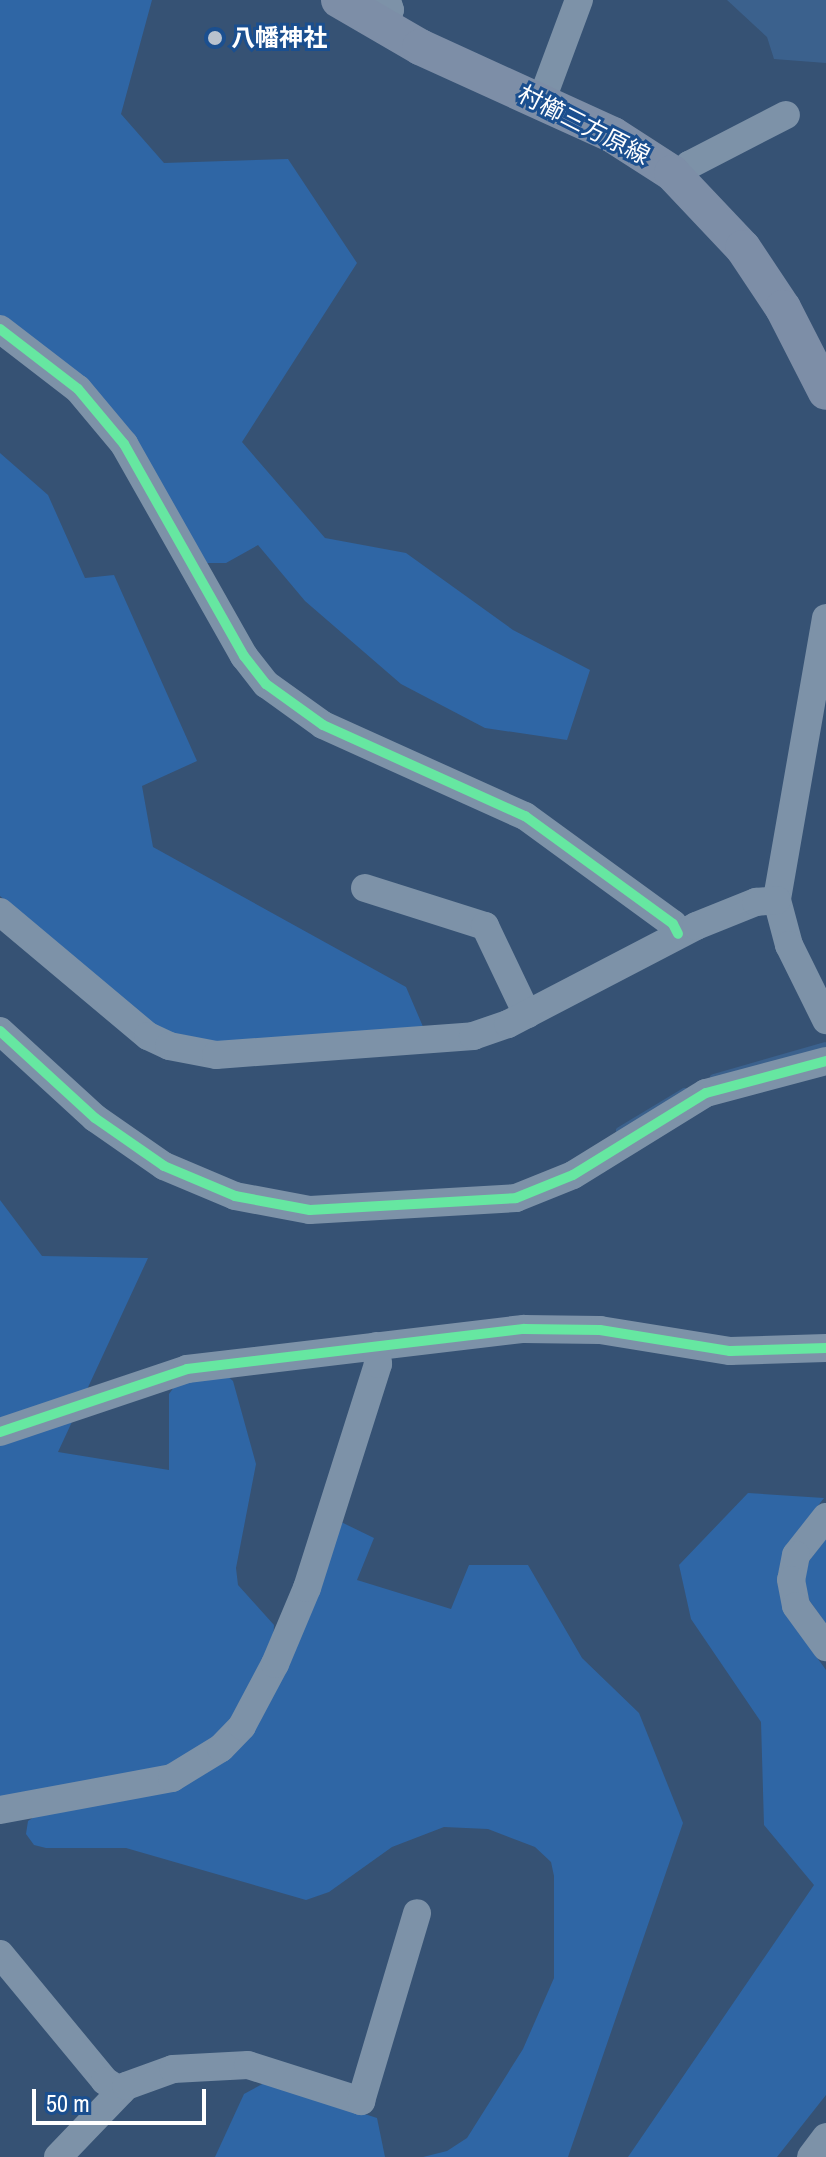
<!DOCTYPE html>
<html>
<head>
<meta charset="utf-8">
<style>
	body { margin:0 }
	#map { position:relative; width:826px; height:2157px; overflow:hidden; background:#365274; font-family:"Archivo Narrow","Noto Sans JP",sans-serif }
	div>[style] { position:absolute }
	.green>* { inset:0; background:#2f66a5 }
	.water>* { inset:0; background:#3b618d }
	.stream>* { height:7px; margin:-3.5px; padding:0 3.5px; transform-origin:3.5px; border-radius:3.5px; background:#3b618d }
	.minor>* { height:28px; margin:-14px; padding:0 14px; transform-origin:14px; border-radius:14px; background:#7d92a8 }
	.major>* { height:36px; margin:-18px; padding:0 18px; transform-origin:18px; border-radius:18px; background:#7d8ea7 }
	.cycleway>* { height:10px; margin:-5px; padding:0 5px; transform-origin:5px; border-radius:5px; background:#66e7a1 }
	.dots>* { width:22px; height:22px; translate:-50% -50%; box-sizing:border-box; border:4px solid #1b4f8f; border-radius:50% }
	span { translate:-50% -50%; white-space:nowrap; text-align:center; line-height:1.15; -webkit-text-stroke:6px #1b4f8f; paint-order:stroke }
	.poi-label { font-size:24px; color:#fff; font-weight:700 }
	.left { translate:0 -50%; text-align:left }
	.street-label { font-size:24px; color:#fff }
	.scale { position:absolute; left:32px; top:2089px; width:174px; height:36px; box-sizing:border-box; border:4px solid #fff; border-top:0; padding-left:10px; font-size:24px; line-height:28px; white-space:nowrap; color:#fff; -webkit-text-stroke:6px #1b4f8f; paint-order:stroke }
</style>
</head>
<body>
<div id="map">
	<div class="green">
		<i style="clip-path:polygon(0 0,152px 0,121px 114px,164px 163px,288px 159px,357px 263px,242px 442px,325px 538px,406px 553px,513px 630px,590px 670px,567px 740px,485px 728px,401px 684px,305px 601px,258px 545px,226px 563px,207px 563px,131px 439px,0 333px)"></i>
		<i style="clip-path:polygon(0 453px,48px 495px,85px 578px,114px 575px,197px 761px,142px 786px,153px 847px,406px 987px,424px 1029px,216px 1043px,173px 1035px,136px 1013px,0 896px)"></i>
		<i style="clip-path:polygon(0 1200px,42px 1256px,148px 1258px,58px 1452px,169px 1470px,169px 1394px,177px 1383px,225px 1374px,233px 1381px,256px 1464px,236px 1568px,238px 1585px,274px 1625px,273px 1643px,248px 1696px,214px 1740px,168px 1768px,0 1799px)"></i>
		<i style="clip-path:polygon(748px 1493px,824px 1498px,784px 1549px,777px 1580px,784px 1612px,826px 1670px,826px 2095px,777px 2157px,628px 2157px,814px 1885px,764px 1825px,761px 1722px,691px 1619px,679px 1565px)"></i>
		<i style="clip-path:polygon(339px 1521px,374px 1538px,357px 1580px,451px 1609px,469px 1565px,528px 1565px,582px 1658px,639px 1713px,683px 1823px,568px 2157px,423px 2157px,447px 2151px,467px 2138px,523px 2049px,554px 1978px,554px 1876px,551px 1862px,535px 1847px,488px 1829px,444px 1827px,392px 1847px,329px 1892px,306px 1900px,126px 1848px,46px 1848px,34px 1845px,26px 1834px,28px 1821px,39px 1814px,203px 1774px)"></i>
		<i style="clip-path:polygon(826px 1538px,826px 1624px,809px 1600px,804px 1580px,809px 1561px)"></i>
		<i style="clip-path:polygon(266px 2082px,377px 2118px,385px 2157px,215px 2157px,244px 2094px)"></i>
	</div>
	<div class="water">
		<i style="clip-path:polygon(727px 0,826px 0,826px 63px,774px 59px,767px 37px)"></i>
	</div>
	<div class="stream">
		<i style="left:713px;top:1077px;width:116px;rotate:-15.9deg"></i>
		<i style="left:619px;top:1130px;width:76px;rotate:-31deg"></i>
	</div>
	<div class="minor">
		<i style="left:384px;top:28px;width:19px;rotate:-72deg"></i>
		<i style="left:390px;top:10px;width:10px;rotate:-107deg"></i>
		<i style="left:541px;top:102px;width:109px;rotate:-69.6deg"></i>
		<i style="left:677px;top:178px;width:18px;rotate:-47deg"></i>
		<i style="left:689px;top:165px;width:109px;rotate:-27.3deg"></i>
		<i style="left:0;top:329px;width:98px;rotate:37.6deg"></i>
		<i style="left:78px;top:389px;width:72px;rotate:50.1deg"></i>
		<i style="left:124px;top:444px;width:244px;rotate:60.5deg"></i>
		<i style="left:244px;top:656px;width:36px;rotate:52deg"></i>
		<i style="left:266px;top:684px;width:70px;rotate:35.7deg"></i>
		<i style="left:323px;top:725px;width:222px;rotate:24.3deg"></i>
		<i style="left:525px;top:816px;width:183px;rotate:36.1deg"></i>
		<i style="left:673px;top:924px;width:11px;rotate:63deg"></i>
		<i style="left:826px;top:618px;width:286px;rotate:99.9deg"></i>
		<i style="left:777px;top:900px;width:47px;rotate:75.1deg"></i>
		<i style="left:789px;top:945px;width:84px;rotate:63.7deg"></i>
		<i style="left:365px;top:888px;width:126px;rotate:17.6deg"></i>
		<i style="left:485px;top:926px;width:98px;rotate:64.5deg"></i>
		<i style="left:0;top:912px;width:193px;rotate:40deg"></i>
		<i style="left:148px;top:1036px;width:23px;rotate:25deg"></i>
		<i style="left:169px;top:1046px;width:48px;rotate:10.8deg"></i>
		<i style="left:216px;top:1055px;width:258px;rotate:-4.2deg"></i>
		<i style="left:473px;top:1036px;width:37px;rotate:-19deg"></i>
		<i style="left:508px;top:1024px;width:212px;rotate:-27.5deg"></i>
		<i style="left:696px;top:926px;width:65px;rotate:-21.8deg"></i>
		<i style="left:756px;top:902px;width:21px;rotate:-5deg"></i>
		<i style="left:0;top:1031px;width:129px;rotate:42.5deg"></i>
		<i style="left:95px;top:1118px;width:84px;rotate:34.8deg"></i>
		<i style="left:164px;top:1166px;width:77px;rotate:22.9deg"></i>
		<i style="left:235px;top:1196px;width:76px;rotate:10.6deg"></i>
		<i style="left:310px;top:1210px;width:206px;rotate:-3.3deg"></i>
		<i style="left:516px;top:1198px;width:61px;rotate:-22deg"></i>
		<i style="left:573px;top:1175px;width:156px;rotate:-31.7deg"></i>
		<i style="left:706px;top:1093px;width:124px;rotate:-14.9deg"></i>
		<i style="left:0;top:1432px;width:197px;rotate:-18.6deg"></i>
		<i style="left:187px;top:1369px;width:339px;rotate:-6.8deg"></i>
		<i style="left:524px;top:1329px;width:76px;rotate:0.8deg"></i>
		<i style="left:600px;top:1330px;width:132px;rotate:9.2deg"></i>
		<i style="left:730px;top:1351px;width:96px;rotate:-1.8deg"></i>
		<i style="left:826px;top:1517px;width:48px;rotate:128.3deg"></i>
		<i style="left:796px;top:1555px;width:25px;rotate:101deg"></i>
		<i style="left:791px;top:1580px;width:26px;rotate:79deg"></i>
		<i style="left:796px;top:1606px;width:51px;rotate:53.8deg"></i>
		<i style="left:0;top:1810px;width:175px;rotate:-10.5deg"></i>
		<i style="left:172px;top:1778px;width:57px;rotate:-31.5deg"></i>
		<i style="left:221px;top:1748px;width:30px;rotate:-46deg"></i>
		<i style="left:242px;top:1726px;width:70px;rotate:-62deg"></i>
		<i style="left:275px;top:1664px;width:82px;rotate:-67.2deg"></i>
		<i style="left:307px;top:1588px;width:235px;rotate:-72.4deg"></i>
		<i style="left:378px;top:1364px;width:18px;rotate:-96deg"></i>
		<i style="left:0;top:1954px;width:165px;rotate:50.4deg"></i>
		<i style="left:105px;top:2081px;width:19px;rotate:32deg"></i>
		<i style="left:58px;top:2157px;width:98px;rotate:-46.2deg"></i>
		<i style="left:126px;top:2086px;width:50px;rotate:-19.9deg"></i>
		<i style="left:173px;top:2069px;width:75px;rotate:-3.1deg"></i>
		<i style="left:248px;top:2065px;width:119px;rotate:17.7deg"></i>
		<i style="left:361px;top:2101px;width:196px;rotate:-73.4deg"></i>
		<i style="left:811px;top:2157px;width:25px;rotate:-53deg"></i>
	</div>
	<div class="major">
		<i style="left:339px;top:0;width:94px;rotate:30.1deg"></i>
		<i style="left:420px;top:47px;width:212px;rotate:24.5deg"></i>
		<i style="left:613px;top:135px;width:70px;rotate:32.8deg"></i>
		<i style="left:672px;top:173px;width:103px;rotate:46.6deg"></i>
		<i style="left:743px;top:248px;width:72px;rotate:56.3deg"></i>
		<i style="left:783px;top:308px;width:94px;rotate:62.9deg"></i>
	</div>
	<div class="cycleway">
		<i style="left:0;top:329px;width:98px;rotate:37.6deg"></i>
		<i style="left:78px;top:389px;width:72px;rotate:50.1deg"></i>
		<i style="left:124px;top:444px;width:244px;rotate:60.5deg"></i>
		<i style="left:244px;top:656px;width:36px;rotate:52deg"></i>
		<i style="left:266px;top:684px;width:70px;rotate:35.7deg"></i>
		<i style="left:323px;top:725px;width:222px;rotate:24.3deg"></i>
		<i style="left:525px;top:816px;width:183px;rotate:36.1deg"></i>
		<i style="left:673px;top:924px;width:11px;rotate:63deg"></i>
		<i style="left:0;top:1031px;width:129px;rotate:42.5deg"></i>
		<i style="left:95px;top:1118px;width:84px;rotate:34.8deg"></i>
		<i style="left:164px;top:1166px;width:77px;rotate:22.9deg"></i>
		<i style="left:235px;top:1196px;width:76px;rotate:10.6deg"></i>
		<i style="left:310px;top:1210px;width:206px;rotate:-3.3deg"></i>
		<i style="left:516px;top:1198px;width:61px;rotate:-22deg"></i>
		<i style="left:573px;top:1175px;width:156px;rotate:-31.7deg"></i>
		<i style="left:706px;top:1093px;width:124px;rotate:-14.9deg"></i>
		<i style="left:0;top:1432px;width:197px;rotate:-18.6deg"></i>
		<i style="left:187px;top:1369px;width:339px;rotate:-6.8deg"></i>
		<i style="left:524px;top:1329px;width:76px;rotate:0.8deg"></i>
		<i style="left:600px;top:1330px;width:132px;rotate:9.2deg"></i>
		<i style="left:730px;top:1351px;width:96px;rotate:-1.8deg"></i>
	</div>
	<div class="dots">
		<i style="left:215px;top:38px;background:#b9c2ce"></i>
	</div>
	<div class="poi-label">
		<span class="left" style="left:231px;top:38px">八幡神社</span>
	</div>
	<div class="street-label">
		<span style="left:584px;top:125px;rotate:27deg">村櫛三方原線</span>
	</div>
	<div class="scale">50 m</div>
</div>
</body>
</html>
